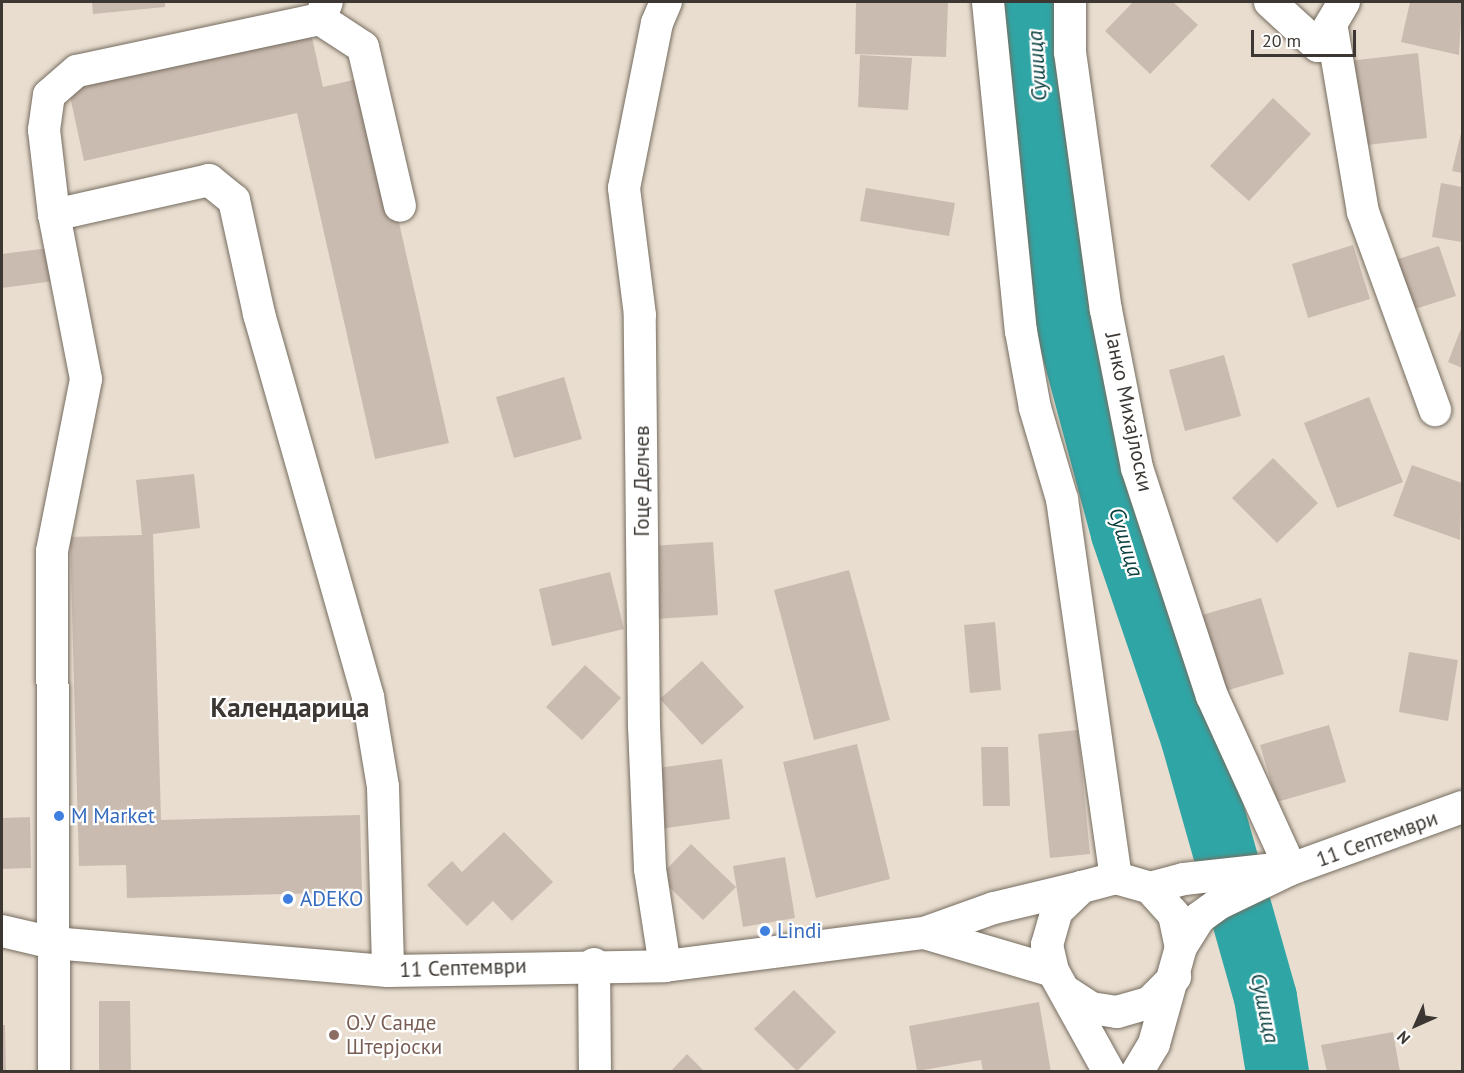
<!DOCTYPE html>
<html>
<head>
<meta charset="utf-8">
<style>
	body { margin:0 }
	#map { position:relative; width:1464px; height:1073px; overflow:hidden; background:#e8ddcf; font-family:"PT Sans",sans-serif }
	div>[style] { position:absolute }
	.river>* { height:63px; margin:-31.5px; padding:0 31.5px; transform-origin:31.5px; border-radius:31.5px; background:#30a5a5 }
	.building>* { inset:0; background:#cabbb0 }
	.roads { filter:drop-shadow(0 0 2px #756c5f) drop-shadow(0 0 2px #756c5f) }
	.street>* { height:32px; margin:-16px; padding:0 16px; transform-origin:16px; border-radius:16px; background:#fff }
	.dots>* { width:16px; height:16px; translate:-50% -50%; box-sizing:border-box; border:3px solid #fff; border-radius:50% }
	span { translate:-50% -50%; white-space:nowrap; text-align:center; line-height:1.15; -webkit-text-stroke:4.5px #fff; paint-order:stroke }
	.street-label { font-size:21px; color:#3c3732 }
	.shop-label { font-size:21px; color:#366cbe }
	.left { translate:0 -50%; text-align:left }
	.education-label { font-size:21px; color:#785e54 }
	.water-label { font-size:22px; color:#0d4141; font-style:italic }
	.district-label { font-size:27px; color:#3c3732; font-weight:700 }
	.frame { position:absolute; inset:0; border:3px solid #3c3732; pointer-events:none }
	.north { position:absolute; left:1386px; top:995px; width:60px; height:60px; -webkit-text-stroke:4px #fff; paint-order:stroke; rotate:225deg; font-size:16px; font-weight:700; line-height:24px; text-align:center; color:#3c3732 }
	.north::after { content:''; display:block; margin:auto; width:21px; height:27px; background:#3c3732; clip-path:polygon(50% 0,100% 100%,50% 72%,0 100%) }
	.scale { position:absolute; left:1251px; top:30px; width:105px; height:27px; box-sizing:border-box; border:3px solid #3c3732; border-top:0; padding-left:8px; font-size:18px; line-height:21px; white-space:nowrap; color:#3c3732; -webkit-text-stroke:4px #fff; paint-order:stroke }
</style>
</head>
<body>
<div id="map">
	<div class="river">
		<i style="left:1033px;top:2px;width:84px;rotate:87.3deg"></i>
		<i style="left:1037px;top:86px;width:240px;rotate:83.1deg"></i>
		<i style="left:1066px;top:324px;width:216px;rotate:75deg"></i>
		<i style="left:1122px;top:533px;width:218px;rotate:71.2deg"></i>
		<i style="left:1192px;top:739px;width:268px;rotate:74.2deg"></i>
		<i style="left:1265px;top:997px;width:76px;rotate:80.9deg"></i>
	</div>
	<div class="building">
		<i style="clip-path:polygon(92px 2px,165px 2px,165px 7px,93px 14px)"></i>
		<i style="clip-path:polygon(856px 2px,948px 2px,946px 57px,855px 54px)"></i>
		<i style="clip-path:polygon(1133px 2px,1173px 2px,1198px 25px,1150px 74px,1105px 31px)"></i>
		<i style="clip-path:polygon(1410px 2px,1462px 2px,1459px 55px,1401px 42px)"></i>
		<i style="clip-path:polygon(311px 33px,323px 87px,366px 77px,449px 443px,375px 459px,297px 113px,84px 161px,68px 87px)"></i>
		<i style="clip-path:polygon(1418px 53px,1427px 138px,1358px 146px,1349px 61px)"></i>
		<i style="clip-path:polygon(860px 55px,912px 58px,908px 110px,858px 107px)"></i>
		<i style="clip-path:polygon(1273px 98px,1311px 134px,1249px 201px,1210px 166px)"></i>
		<i style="clip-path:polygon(1462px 129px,1462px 173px,1452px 171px)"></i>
		<i style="clip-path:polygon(1441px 183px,1462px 187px,1462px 242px,1432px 237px)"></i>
		<i style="clip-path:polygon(866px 188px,955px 203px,949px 236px,860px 221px)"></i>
		<i style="clip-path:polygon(1353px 245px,1370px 299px,1308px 318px,1292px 264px)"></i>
		<i style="clip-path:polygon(1439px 246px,1456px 296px,1402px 313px,1386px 263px)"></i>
		<i style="clip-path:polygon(49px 248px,54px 281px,2px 288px,2px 254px)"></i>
		<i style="clip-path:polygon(1462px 326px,1462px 368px,1448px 362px)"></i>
		<i style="clip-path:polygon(1224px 355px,1241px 416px,1185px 431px,1169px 370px)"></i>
		<i style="clip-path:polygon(564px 377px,582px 439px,514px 458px,496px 397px)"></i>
		<i style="clip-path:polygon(1369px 397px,1403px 482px,1337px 508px,1304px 423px)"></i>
		<i style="clip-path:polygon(1273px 458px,1318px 503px,1277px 543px,1232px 498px)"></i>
		<i style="clip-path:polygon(1412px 465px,1462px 483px,1460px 540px,1393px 516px)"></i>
		<i style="clip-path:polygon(194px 474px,200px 528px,153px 534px,161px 820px,360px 815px,362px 892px,127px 898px,126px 865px,79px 866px,70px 537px,142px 535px,136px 480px)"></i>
		<i style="clip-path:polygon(713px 542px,718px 615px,655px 619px,651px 546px)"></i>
		<i style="clip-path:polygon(849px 570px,890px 720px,814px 740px,774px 590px)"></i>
		<i style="clip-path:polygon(610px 572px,624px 629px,552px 646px,539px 589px)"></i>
		<i style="clip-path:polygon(1261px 598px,1284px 674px,1218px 693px,1195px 617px)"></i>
		<i style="clip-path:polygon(995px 622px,1001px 690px,970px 693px,964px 625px)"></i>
		<i style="clip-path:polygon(1409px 652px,1458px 660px,1448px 721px,1399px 712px)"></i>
		<i style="clip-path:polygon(702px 661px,744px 707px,702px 745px,660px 699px)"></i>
		<i style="clip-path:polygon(585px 665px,621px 698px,582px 740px,546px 707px)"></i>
		<i style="clip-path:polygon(1329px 725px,1346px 782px,1277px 802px,1260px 745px)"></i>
		<i style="clip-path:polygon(1078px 730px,1090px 854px,1050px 858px,1038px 734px)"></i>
		<i style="clip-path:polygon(857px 744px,890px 879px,816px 898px,783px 762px)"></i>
		<i style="clip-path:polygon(981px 747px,1008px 747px,1010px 806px,983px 806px)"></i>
		<i style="clip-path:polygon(722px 759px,730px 819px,660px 829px,651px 769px)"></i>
		<i style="clip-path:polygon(30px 817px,31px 868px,2px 869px,2px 818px)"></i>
		<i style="clip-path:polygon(504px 832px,553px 882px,512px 921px,493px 901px,467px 926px,427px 885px,452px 861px,462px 872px)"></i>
		<i style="clip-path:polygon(691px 844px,736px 887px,703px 920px,659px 877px)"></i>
		<i style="clip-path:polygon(785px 857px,795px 918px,743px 927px,733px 866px)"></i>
		<i style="clip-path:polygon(794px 990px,836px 1032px,797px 1071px,754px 1029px)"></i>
		<i style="clip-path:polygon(99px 1001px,130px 1001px,131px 1072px,99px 1072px)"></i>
		<i style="clip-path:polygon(1039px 1002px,1051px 1072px,983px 1072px,981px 1060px,917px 1071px,909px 1026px)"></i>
		<i style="clip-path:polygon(2px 1025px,5px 1025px,6px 1072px,2px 1072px)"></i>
		<i style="clip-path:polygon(1393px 1032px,1400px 1072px,1327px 1072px,1321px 1045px)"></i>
		<i style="clip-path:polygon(687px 1054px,705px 1072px,670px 1072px)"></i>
	</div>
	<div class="roads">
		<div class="street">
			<i style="left:988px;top:2px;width:331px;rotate:84.3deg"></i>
			<i style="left:1021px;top:331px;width:78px;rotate:79.7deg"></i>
			<i style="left:1035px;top:408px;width:95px;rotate:73.5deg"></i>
			<i style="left:1062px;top:499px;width:383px;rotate:81.9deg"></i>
			<i style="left:1070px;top:2px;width:50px;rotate:90deg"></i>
			<i style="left:1070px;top:52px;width:260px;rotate:82.1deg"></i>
			<i style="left:1106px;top:310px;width:161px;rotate:78.9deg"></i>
			<i style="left:1137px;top:468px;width:240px;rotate:71.8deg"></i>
			<i style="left:1212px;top:696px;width:190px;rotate:65.5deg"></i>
			<i style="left:1270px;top:2px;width:65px;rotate:42.5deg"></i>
			<i style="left:1318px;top:46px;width:51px;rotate:-59.4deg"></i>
			<i style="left:320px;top:19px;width:51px;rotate:33.1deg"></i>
			<i style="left:363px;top:47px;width:163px;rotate:76.9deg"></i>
			<i style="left:1332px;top:29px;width:186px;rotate:80.4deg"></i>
			<i style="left:1363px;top:212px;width:211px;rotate:70deg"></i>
			<i style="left:54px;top:215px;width:159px;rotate:-12.7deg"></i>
			<i style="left:209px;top:180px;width:32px;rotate:39deg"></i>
			<i style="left:234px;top:200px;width:117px;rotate:77.6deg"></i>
			<i style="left:259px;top:314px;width:398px;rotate:74.1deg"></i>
			<i style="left:368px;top:697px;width:91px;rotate:80.5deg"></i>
			<i style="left:383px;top:787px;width:184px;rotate:88.4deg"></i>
			<i style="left:1150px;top:888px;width:35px;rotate:-15deg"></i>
			<i style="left:1184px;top:879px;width:92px;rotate:-6.3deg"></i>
			<i style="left:2px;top:931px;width:52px;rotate:13.2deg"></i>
			<i style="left:53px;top:943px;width:336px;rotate:4.8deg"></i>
			<i style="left:388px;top:971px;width:277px;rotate:-1deg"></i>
			<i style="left:665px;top:966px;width:261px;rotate:-7.3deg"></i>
			<i style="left:924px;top:933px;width:74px;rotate:-19.7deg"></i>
			<i style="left:994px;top:908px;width:90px;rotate:-13.4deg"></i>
			<i style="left:924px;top:933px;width:134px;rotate:16.4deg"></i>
			<i style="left:1181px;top:947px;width:34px;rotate:-58deg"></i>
			<i style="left:1199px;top:918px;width:26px;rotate:-36deg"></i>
			<i style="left:1220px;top:903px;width:79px;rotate:-25.6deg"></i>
			<i style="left:1291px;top:869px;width:182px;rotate:-19.9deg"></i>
			<i style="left:594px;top:964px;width:108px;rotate:89.5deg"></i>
			<i style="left:665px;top:966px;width:98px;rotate:-98.8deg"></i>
			<i style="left:650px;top:869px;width:142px;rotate:-92.4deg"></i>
			<i style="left:644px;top:727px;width:412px;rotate:-90.6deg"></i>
			<i style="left:640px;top:315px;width:128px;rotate:-97.2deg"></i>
			<i style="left:624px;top:188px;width:168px;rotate:-78.7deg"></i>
			<i style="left:657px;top:23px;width:23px;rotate:-67deg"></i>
			<i style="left:1068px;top:993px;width:27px;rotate:33deg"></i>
			<i style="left:1091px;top:1008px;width:26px;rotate:9deg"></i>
			<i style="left:1117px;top:1012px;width:33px;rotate:-16deg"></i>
			<i style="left:1149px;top:1003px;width:37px;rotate:-45deg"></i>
			<i style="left:54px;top:1072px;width:521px;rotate:-90.22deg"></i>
			<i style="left:52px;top:551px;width:175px;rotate:-78.8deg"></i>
			<i style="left:86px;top:379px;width:167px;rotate:-101deg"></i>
			<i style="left:54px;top:215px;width:86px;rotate:-96.7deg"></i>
			<i style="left:44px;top:130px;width:35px;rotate:-82deg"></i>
			<i style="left:49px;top:95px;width:37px;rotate:-41deg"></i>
			<i style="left:77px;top:71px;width:249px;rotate:-12.1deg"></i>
			<i style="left:320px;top:19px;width:18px;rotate:-68deg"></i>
			<i style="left:1109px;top:1072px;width:115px;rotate:-119deg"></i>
			<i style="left:1053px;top:971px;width:27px;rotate:-103deg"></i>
			<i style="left:1047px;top:945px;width:35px;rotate:-74deg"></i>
			<i style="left:1057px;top:911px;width:35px;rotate:-44deg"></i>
			<i style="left:1082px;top:887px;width:35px;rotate:-15deg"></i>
			<i style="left:1116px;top:878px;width:35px;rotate:16deg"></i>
			<i style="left:1150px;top:888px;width:36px;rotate:48deg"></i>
			<i style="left:1174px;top:915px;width:33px;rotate:78deg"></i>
			<i style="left:1181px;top:947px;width:101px;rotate:105.6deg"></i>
			<i style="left:1154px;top:1044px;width:33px;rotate:121deg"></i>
		</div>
	</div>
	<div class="dots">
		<i style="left:59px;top:816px;background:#3f7fe0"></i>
		<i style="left:288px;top:899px;background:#3f7fe0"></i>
		<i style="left:765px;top:931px;background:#3f7fe0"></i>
		<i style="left:334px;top:1035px;background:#8d6e63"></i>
	</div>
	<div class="street-label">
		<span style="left:1129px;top:412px;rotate:78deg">Јанко Михајлоски</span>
		<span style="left:642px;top:481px;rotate:-90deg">Гоце Делчев</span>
		<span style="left:1377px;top:839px;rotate:-20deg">11 Септември</span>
		<span style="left:463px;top:968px;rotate:-2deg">11 Септември</span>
	</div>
	<div class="shop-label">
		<span class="left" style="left:71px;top:816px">M Market</span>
		<span class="left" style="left:300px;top:899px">ADEKO</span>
		<span class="left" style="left:777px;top:931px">Lindi</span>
	</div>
	<div class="education-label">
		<span class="left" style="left:346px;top:1035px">О.У Санде<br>Штерјоски</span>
	</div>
	<div class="water-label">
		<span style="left:1037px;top:66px;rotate:-94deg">Сушица</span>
		<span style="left:1126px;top:542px;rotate:73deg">Сушица</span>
		<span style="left:1265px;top:1008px;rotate:78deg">Сушица</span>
	</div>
	<div class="district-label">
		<span style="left:290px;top:708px">Календарица</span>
	</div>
	<div class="frame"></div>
	<div class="north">N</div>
	<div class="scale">20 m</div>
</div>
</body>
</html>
